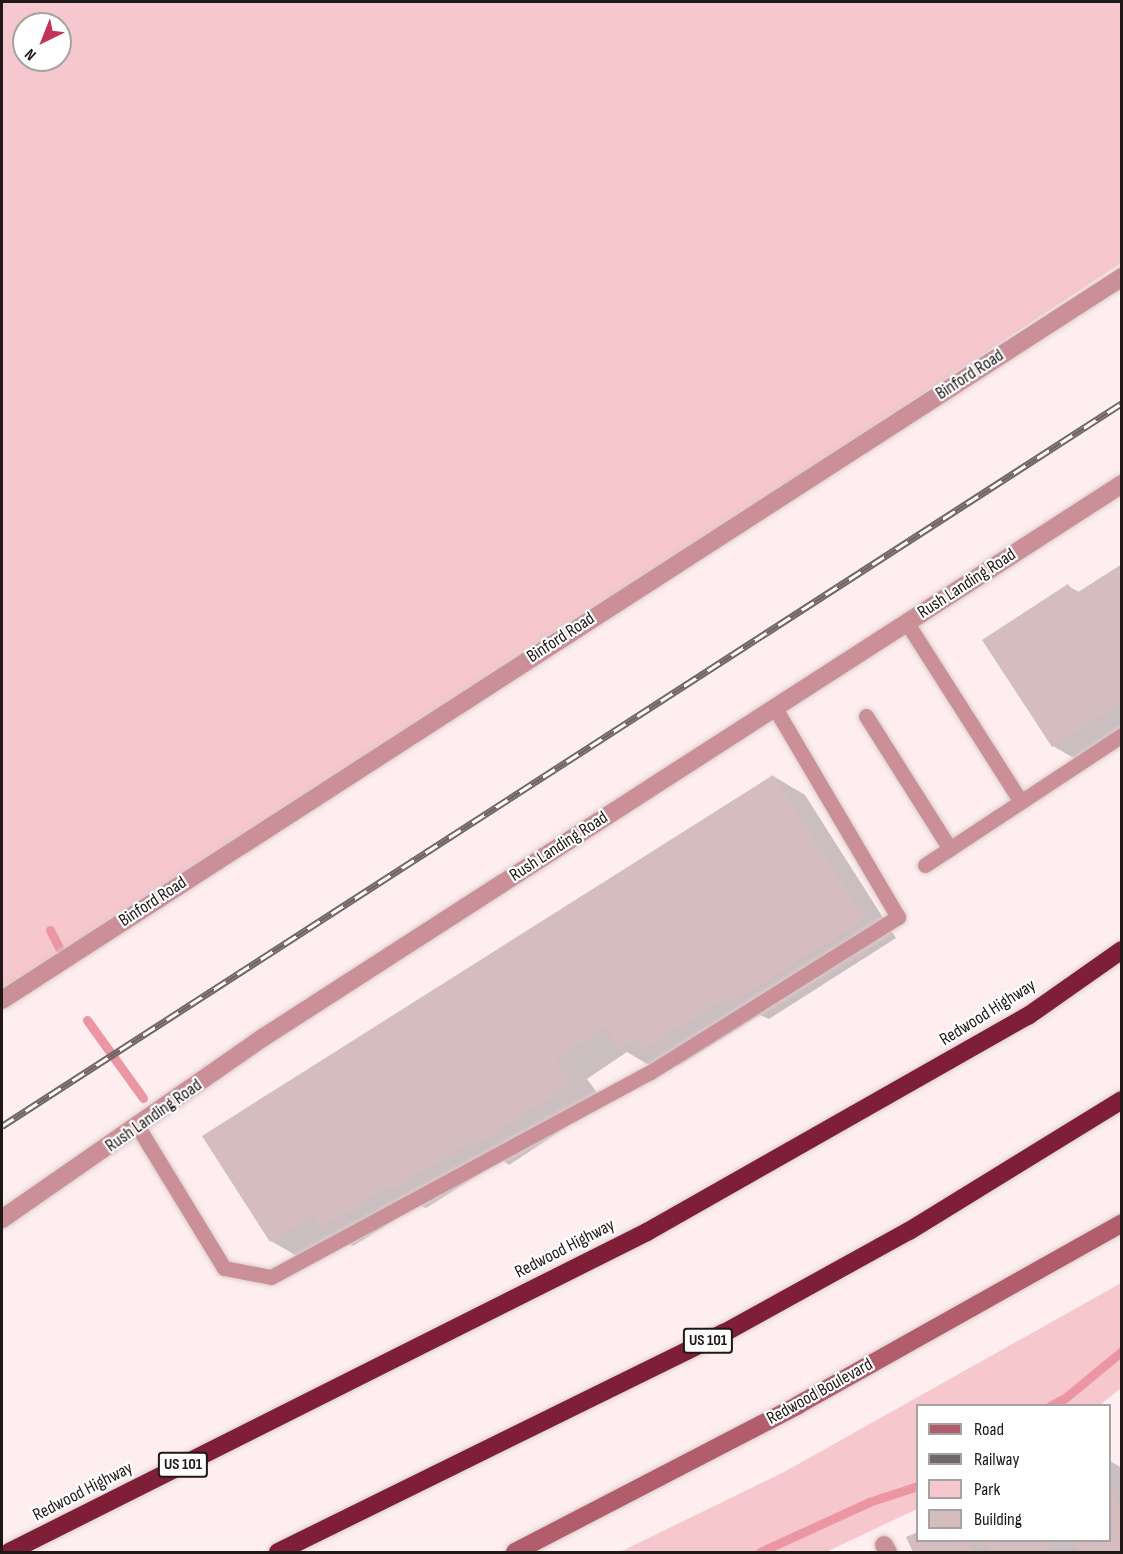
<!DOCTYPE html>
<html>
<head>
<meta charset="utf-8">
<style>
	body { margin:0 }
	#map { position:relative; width:1123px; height:1554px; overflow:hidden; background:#feeef0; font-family:"Sofia Sans Condensed",sans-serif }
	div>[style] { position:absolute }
	.green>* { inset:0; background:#f6c7cc }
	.shadow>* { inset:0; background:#0003 }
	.stream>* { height:9px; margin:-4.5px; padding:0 4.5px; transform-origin:4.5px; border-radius:4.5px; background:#eb96a2 }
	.building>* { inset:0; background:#d5bcbe }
	.roads { filter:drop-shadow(0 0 2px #dacccd) drop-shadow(0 0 2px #dacccd) }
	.lane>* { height:15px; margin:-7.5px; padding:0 7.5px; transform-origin:7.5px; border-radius:7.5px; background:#cb8f97 }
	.street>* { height:18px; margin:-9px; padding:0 9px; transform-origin:9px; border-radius:9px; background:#cb8f97 }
	.secondary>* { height:18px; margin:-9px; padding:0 9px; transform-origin:9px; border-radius:9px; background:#b25d6b }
	.highway>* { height:18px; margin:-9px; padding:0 9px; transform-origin:9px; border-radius:9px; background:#7f1f37 }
	.rail>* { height:7px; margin-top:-3.5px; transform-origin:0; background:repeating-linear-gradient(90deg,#fff 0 14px,#716668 0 28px); box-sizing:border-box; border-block:2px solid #716668 }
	span { translate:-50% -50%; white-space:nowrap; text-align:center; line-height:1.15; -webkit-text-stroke:4.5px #fff; paint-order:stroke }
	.shield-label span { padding:2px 4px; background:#fff; border:2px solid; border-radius:4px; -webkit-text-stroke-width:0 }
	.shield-label { font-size:16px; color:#1f1718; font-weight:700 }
	.street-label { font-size:18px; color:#1f1718 }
	.frame { position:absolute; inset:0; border:3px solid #1f1718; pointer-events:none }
	.legend { position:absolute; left:916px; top:1404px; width:195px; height:138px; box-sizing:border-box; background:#fff; border:2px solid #a5a2a3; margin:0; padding:8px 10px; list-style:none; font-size:18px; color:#1f1718 }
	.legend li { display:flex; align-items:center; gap:12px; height:30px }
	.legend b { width:30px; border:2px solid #a5a2a3 }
	.north { position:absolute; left:12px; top:12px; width:60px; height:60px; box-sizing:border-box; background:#fff; border:2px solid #a5a2a3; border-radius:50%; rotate:223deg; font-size:16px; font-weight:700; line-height:24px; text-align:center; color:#1f1718 }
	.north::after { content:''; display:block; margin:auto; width:21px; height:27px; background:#c23358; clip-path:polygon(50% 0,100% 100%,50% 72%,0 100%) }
</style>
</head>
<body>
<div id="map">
	<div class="green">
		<i style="clip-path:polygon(evenodd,2px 2px,1121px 2px,1121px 263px,2px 1001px,2px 2px,24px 24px,60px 24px,60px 60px,24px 60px,24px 24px)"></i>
		<i style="clip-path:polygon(1121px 1283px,1121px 1388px,1100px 1405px,918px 1406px,917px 1509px,826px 1552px,620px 1552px,784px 1472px)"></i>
	</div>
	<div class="shadow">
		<i style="clip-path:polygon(1122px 566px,1122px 742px,1086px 765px,1053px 746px,1068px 586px,1081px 593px)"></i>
		<i style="clip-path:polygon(773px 776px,805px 795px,896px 938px,769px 1019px,760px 1015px,678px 1066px,665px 1059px,652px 1067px,627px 1052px,587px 1079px,604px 1102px,509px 1165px,502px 1160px,426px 1208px,419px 1205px,353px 1246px,339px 1238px,304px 1260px,271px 1241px,204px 1137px)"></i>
		<i style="clip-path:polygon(1110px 1461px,1122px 1468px,1122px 1552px,915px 1552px,908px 1538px,1110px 1540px)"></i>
	</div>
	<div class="stream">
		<i style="left:50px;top:930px;width:20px;rotate:63deg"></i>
		<i style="left:87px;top:1020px;width:96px;rotate:54.3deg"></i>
		<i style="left:1050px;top:1406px;width:17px;rotate:-28deg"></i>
		<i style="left:1065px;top:1398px;width:74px;rotate:-39.5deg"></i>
		<i style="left:760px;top:1552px;width:120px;rotate:-24.6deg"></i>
		<i style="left:869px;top:1502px;width:52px;rotate:-18.1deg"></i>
	</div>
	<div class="building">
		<i style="clip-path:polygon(1122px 564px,1122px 702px,1052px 747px,982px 640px,1068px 584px,1075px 594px)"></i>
		<i style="clip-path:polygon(773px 775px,865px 919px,735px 1001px,729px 996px,644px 1049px,637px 1038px,619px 1049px,605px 1027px,556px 1060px,572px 1083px,475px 1147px,472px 1141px,392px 1191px,389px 1185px,320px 1229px,312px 1216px,270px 1242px,202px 1136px)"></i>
		<i style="clip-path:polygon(1110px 1486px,1122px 1513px,1122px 1552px,1079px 1552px,1074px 1540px,1110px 1540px)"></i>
		<i style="clip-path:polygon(918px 1532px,918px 1540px,968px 1540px,974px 1552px,913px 1552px,906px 1537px)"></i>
		<i style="clip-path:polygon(984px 1540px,1045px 1540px,1050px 1552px,990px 1552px)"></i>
	</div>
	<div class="roads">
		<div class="lane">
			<i style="left:907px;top:623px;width:212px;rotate:57.5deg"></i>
			<i style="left:866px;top:716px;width:157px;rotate:57.7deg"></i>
			<i style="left:925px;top:865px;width:236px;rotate:-33.4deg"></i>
			<i style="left:138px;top:1127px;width:165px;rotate:58.6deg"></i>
			<i style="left:224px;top:1268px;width:48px;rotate:10.8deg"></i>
			<i style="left:271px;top:1277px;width:430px;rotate:-28.4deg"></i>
			<i style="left:649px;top:1073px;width:294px;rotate:-32.1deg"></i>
			<i style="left:898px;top:917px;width:243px;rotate:-120.5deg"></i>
		</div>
		<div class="street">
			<i style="left:2px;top:1000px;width:1333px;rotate:-32.84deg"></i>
			<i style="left:2px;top:1219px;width:319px;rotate:-34.8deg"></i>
			<i style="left:264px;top:1037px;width:1021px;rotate:-32.8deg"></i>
			<i style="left:884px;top:1545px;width:8px;rotate:60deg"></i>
		</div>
		<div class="secondary">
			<i style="left:515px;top:1552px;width:319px;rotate:-27.4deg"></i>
			<i style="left:798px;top:1405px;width:372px;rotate:-29.3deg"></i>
		</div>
		<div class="highway">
			<i style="left:9px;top:1552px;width:714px;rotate:-26.64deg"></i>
			<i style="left:647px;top:1232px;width:438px;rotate:-29.6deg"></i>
			<i style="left:1028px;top:1016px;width:115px;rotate:-35.1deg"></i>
			<i style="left:278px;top:1552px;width:497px;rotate:-26.2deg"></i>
			<i style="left:724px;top:1333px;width:211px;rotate:-28.9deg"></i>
			<i style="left:909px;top:1231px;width:250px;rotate:-31.6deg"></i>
		</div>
	</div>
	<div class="rail">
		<i style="left:2px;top:1126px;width:1333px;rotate:-32.84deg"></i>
	</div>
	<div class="shield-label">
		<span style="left:708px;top:1341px">US 101</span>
		<span style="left:183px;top:1465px">US 101</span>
	</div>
	<div class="street-label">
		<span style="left:970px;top:375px;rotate:-33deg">Binford Road</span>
		<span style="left:967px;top:584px;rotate:-33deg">Rush Landing Road</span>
		<span style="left:561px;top:638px;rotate:-33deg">Binford Road</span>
		<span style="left:559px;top:847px;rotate:-33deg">Rush Landing Road</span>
		<span style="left:153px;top:902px;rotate:-33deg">Binford Road</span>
		<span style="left:988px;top:1013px;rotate:-32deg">Redwood Highway</span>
		<span style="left:154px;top:1116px;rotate:-35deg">Rush Landing Road</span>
		<span style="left:565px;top:1249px;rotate:-27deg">Redwood Highway</span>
		<span style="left:820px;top:1392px;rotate:-29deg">Redwood Boulevard</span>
		<span style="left:83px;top:1492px;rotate:-27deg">Redwood Highway</span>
	</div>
	<div class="frame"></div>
	<ul class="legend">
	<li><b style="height:8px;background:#b25d6b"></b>Road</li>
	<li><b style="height:8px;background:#716668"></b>Railway</li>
	<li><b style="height:16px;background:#f6c7cc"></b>Park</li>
	<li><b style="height:16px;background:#d5bcbe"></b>Building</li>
	</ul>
	<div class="north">N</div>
</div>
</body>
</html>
